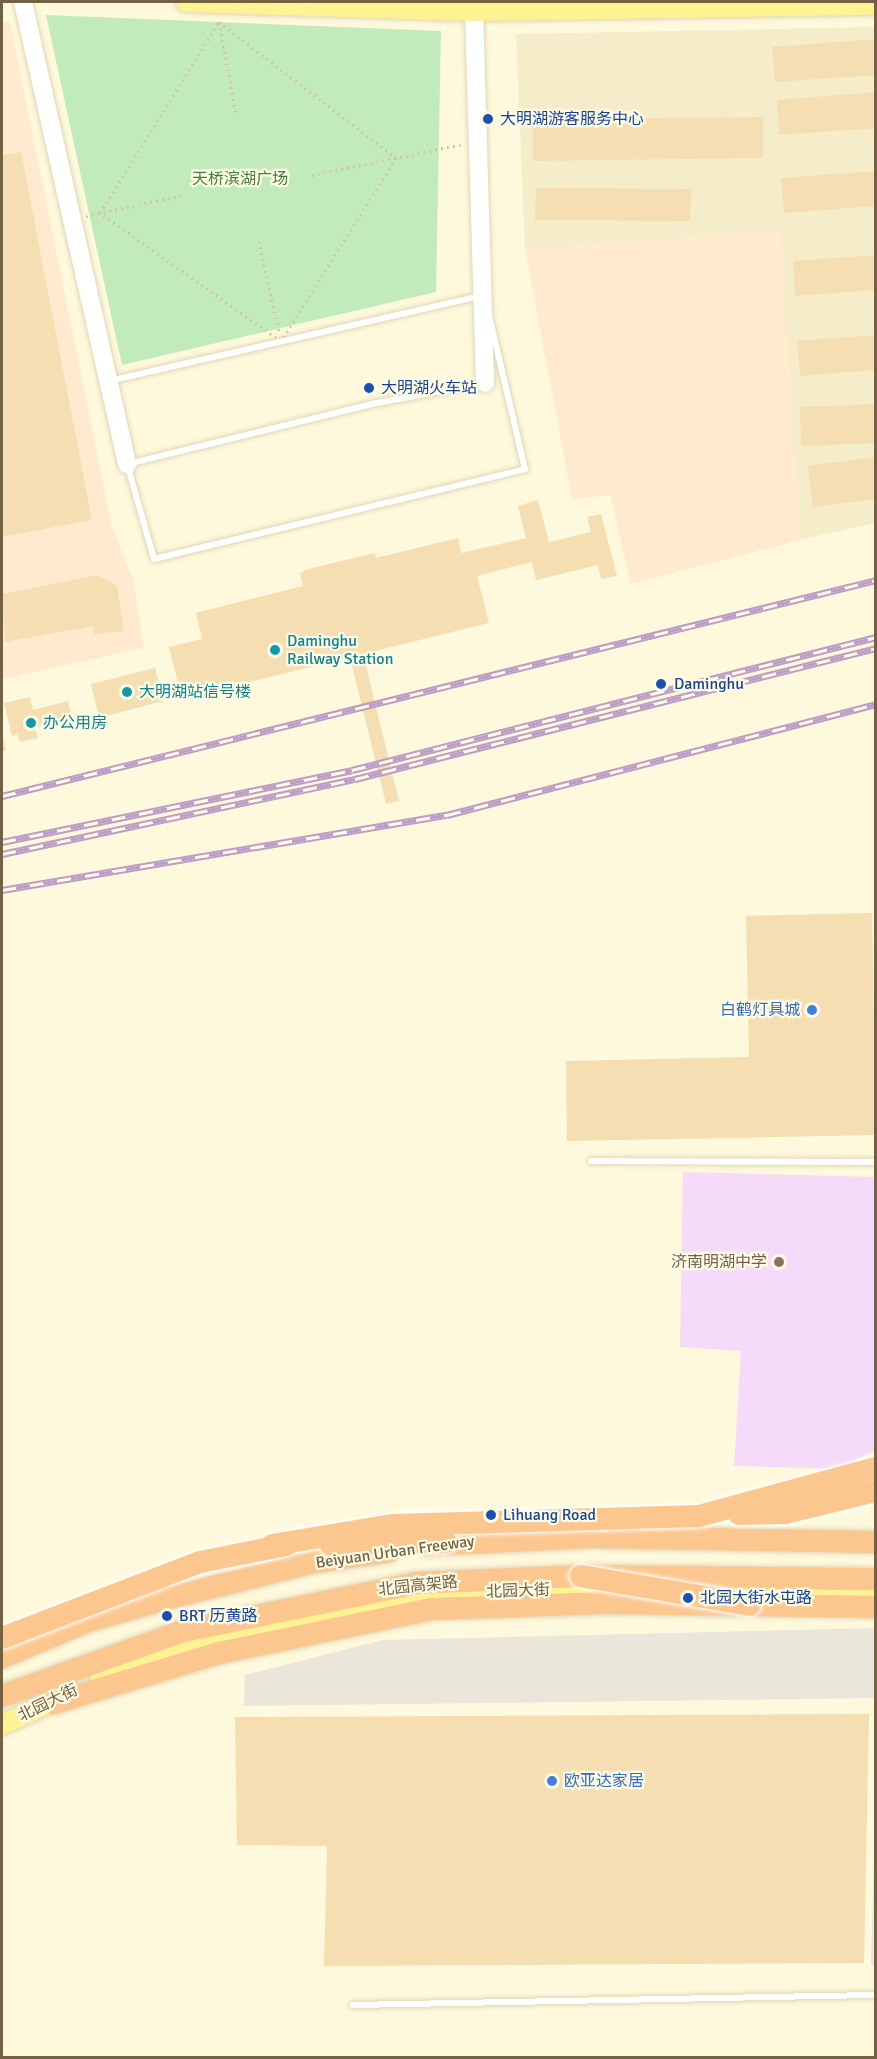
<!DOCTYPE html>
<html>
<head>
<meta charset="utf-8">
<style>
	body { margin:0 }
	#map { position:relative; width:877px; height:2059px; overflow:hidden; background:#fef9dc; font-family:Signika,"Noto Sans SC",sans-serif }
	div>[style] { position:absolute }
	.residential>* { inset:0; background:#f5edca }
	.commercial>* { inset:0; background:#ffeacf }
	.industrial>* { inset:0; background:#eae6d9 }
	.education>* { inset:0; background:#f6daf9 }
	.green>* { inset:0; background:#c2ebbb }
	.building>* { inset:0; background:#f4deb2 }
	.path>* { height:3px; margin-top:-1.5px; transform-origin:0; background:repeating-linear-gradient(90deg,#d8c196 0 1.5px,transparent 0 6px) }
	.roads { filter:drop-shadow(0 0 2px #e1d6b8) drop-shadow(0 0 2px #e1d6b8) }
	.lane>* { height:6px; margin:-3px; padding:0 3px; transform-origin:3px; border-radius:3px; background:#fff }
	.secondary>* { height:18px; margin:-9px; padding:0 9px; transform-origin:9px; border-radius:9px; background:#fff }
	.primary>* { height:20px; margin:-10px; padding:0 10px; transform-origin:10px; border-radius:10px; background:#fff292 }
	.highway>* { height:22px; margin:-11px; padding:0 11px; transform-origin:11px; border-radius:11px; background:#fcc78f }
	.rail>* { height:7px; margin-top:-3.5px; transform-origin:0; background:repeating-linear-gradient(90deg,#fffbe4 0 14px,#bd9cc6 0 28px); box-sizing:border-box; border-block:2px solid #bd9cc6 }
	.bridges { filter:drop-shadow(0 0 2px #fff) drop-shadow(0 0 2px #fff) }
	.highway-bridge>* { height:22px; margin:-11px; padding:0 11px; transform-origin:11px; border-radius:11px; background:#fcc78f }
	.dots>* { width:16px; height:16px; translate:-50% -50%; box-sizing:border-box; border:3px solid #fffbe4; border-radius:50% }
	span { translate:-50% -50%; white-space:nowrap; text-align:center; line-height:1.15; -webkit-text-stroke:4.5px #fffbe4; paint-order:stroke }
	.transit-label { font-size:16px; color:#164399 }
	.left { translate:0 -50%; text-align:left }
	.park-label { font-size:16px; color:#40803f }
	.culture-label { font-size:16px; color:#0d838f }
	.shop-label { font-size:16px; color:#366cbe }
	.right { translate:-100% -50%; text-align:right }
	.education-label { font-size:16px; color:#785e54 }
	.street-label { font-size:16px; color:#736144 }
	.frame { position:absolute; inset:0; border:3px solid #736144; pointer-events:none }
</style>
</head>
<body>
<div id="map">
	<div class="residential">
		<i style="clip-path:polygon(875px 27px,875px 523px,800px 540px,779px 231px,525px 249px,516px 34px)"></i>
	</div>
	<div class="commercial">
		<i style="clip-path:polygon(2px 23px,10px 23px,112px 528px,133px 579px,144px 648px,2px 679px)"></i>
		<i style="clip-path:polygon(779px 231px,800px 540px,631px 584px,610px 495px,572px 499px,525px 249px)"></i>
	</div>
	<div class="industrial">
		<i style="clip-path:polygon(875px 1628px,875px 1698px,244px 1706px,245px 1675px,383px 1640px)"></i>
		<i style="clip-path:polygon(875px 1814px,876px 1965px,871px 1965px)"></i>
	</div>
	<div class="education">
		<i style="clip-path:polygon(683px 1172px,875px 1177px,875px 1451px,838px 1469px,734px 1466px,741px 1351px,680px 1347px)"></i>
	</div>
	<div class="green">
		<i style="clip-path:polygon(46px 15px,441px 31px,436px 292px,122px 365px)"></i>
	</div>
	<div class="building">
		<i style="clip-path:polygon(876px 39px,876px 75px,775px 82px,772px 47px)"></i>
		<i style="clip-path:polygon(876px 92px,876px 128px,779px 135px,777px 100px)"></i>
		<i style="clip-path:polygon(763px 117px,763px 158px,533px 161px,533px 119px)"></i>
		<i style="clip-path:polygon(21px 152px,92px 520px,2px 537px,2px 156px)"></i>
		<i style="clip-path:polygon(876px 171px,876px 206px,784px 213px,781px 178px)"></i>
		<i style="clip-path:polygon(536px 188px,691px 189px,690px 221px,535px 220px)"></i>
		<i style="clip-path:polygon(876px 255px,876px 290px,795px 296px,793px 261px)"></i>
		<i style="clip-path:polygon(876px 335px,876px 370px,800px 376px,797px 341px)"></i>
		<i style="clip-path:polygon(876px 404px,876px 443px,801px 446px,800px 407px)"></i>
		<i style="clip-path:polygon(876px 457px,876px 499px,813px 507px,808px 466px)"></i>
		<i style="clip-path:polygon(538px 500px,549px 542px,591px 532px,587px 517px,601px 514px,617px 576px,601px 579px,598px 565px,536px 580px,532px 562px,477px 576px,489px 623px,363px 654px,399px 801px,386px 804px,350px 657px,182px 699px,169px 647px,202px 639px,196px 613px,303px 586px,300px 573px,308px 569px,375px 553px,376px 558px,458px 538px,461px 553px,526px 538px,518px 506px)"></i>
		<i style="clip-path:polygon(98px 575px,117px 586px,124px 631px,94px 634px,94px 626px,5px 642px,2px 594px)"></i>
		<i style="clip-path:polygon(155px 668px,163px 701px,99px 718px,91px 684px)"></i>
		<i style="clip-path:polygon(30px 697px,33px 710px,68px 701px,72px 718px,35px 728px,38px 738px,20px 742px,17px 734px,12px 736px,4px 703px)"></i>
		<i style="clip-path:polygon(2px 733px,6px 750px,2px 752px)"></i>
		<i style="clip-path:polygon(872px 913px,876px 1135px,567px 1141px,566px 1061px,749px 1057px,746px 916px)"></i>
		<i style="clip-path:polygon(869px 1714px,864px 1963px,324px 1966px,327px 1846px,237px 1845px,235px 1717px)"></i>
	</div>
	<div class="path">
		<i style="left:219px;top:22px;width:223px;rotate:37.5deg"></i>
		<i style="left:396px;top:158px;width:216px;rotate:122.1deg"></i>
		<i style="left:281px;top:341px;width:222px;rotate:-144.7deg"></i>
		<i style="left:100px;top:213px;width:225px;rotate:-58.1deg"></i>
		<i style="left:219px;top:22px;width:95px;rotate:79.6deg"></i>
		<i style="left:312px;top:175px;width:154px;rotate:-11.6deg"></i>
		<i style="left:86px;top:216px;width:100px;rotate:-12.1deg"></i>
		<i style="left:259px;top:241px;width:94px;rotate:77.7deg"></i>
	</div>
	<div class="roads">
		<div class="lane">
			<i style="left:109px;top:381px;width:380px;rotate:-12.9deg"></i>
			<i style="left:484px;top:383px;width:114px;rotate:169.4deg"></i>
			<i style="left:372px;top:404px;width:252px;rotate:166.2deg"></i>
			<i style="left:127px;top:464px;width:99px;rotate:74.1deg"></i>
			<i style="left:154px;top:559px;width:382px;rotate:-13.6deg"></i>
			<i style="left:525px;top:469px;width:153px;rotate:-103.2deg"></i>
			<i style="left:591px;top:1161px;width:285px;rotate:0.2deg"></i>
			<i style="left:353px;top:2005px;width:523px;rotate:-1.1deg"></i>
		</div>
		<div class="secondary">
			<i style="left:23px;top:2px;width:474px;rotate:77.3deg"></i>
			<i style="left:474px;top:11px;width:372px;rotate:88.3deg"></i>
		</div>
		<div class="primary">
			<i style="left:186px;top:2px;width:288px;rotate:1.8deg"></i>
			<i style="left:474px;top:11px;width:402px;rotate:-0.9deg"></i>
			<i style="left:696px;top:1588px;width:180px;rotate:1.3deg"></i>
			<i style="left:101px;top:1678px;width:112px;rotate:-18.8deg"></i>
			<i style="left:207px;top:1642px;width:153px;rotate:-12.9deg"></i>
			<i style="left:356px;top:1608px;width:147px;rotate:-6.6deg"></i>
			<i style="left:502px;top:1591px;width:117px;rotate:-1deg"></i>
			<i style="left:2px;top:1725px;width:72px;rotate:-24.8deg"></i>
		</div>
		<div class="highway">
			<i style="left:427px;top:1545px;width:163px;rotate:-2.8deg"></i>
			<i style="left:590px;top:1537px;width:286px;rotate:1deg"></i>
			<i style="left:2px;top:1657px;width:93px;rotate:-22.7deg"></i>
			<i style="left:88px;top:1621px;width:91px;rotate:-15.9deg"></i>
			<i style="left:176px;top:1596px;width:142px;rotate:-13.8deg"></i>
			<i style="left:314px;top:1562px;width:76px;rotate:-8.3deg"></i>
			<i style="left:2px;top:1696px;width:193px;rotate:-19.7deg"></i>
			<i style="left:184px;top:1631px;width:238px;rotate:-11.6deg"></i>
			<i style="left:417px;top:1583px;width:164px;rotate:-2.4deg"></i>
			<i style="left:581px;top:1576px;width:295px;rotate:0.6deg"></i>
			<i style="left:54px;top:1703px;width:172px;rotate:-16.9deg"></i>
			<i style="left:219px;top:1653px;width:217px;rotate:-11.7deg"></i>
			<i style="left:432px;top:1609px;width:173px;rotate:-2deg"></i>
			<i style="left:605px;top:1603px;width:271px;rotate:0.8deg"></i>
		</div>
	</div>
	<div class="rail">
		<i style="left:2px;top:796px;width:900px;rotate:-13.88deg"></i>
		<i style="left:2px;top:842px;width:357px;rotate:-11.6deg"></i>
		<i style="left:352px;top:770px;width:541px;rotate:-14.24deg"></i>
		<i style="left:2px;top:854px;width:361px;rotate:-12deg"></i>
		<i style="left:355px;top:779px;width:537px;rotate:-14.11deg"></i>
		<i style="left:2px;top:890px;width:451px;rotate:-9.6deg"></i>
		<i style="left:447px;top:815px;width:443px;rotate:-14.5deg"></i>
	</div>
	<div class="bridges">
		<div class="highway-bridge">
			<i style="left:739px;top:1514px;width:46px;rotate:-1.2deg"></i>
			<i style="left:785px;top:1513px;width:94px;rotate:-13.6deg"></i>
			<i style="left:272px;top:1545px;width:123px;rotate:-9.4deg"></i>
			<i style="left:393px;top:1525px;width:306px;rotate:-1.7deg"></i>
			<i style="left:699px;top:1516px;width:183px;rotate:-15.2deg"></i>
			<i style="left:331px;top:1545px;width:115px;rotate:-1.5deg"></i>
			<i style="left:581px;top:1576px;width:171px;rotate:9.7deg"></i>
			<i style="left:2px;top:1638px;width:212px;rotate:-21deg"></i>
			<i style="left:200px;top:1562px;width:88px;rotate:-11.2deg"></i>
		</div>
	</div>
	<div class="dots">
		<i style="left:488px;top:119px;background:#1a4fb4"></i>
		<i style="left:369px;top:388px;background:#1a4fb4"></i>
		<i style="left:275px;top:650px;background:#0f9aa8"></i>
		<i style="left:661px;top:684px;background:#1a4fb4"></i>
		<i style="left:127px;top:692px;background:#0f9aa8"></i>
		<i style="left:31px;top:723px;background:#0f9aa8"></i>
		<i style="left:812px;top:1010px;background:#3f7fe0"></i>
		<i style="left:779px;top:1262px;background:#8d6e63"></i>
		<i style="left:491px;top:1515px;background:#1a4fb4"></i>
		<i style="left:688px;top:1598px;background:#1a4fb4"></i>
		<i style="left:167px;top:1616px;background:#1a4fb4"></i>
		<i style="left:552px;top:1781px;background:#3f7fe0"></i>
	</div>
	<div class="transit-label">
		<span class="left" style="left:500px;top:119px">大明湖游客服务中心</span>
		<span class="left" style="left:381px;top:388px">大明湖火车站</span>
		<span class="left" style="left:674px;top:684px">Daminghu</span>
		<span class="left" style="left:503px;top:1515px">Lihuang Road</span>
		<span class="left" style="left:700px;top:1598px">北园大街水屯路</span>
		<span class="left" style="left:179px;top:1616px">BRT 历黄路</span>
	</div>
	<div class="park-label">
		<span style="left:240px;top:179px">天桥滨湖广场</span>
	</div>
	<div class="culture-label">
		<span class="left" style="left:287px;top:650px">Daminghu<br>Railway Station</span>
		<span class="left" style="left:139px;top:692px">大明湖站信号楼</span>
		<span class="left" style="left:43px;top:723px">办公用房</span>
	</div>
	<div class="shop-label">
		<span class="right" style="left:800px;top:1010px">白鹤灯具城</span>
		<span class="left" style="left:564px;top:1781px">欧亚达家居</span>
	</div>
	<div class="education-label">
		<span class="right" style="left:767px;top:1262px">济南明湖中学</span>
	</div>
	<div class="street-label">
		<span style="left:395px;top:1552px;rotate:-8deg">Beiyuan Urban Freeway</span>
		<span style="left:418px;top:1586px;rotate:-6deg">北园高架路</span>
		<span style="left:518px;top:1591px;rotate:-2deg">北园大街</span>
		<span style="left:48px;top:1703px;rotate:-26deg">北园大街</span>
	</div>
	<div class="frame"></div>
</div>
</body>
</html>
